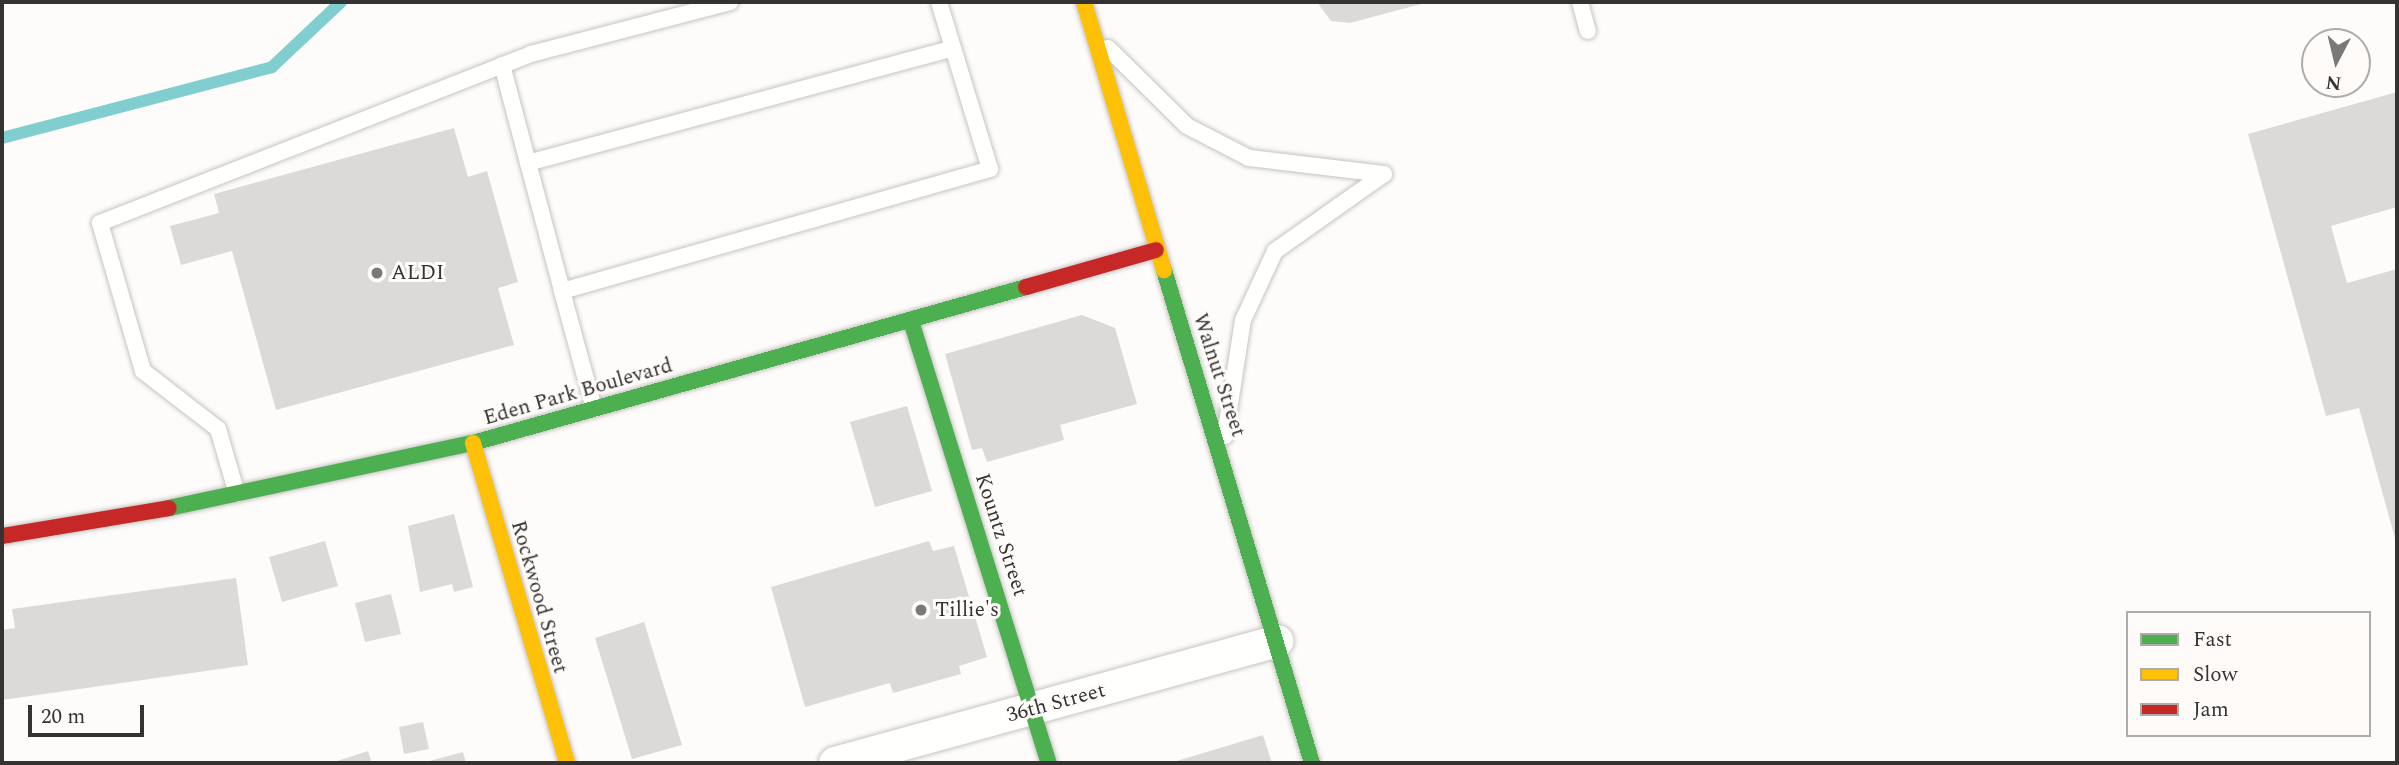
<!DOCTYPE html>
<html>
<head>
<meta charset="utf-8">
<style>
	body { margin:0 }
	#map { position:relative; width:2399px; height:765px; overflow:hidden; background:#fefcfa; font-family:Spectral,serif }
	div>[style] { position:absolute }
	.stream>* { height:12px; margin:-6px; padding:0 6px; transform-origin:6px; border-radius:6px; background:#80cecf }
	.building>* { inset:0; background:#dcdad9 }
	.roads { filter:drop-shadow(0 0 2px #c6c4c2) drop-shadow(0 0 2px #c6c4c2) }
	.lane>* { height:16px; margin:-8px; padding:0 8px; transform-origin:8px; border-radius:8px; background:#fffffe }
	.street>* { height:32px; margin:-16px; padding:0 16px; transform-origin:16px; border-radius:16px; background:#fffffe }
	.fast>* { height:16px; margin:-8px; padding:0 8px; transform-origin:8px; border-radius:8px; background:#4caf50 }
	.slow>* { height:16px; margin:-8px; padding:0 8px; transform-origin:8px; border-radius:8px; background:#ffc107 }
	.jam>* { height:16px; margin:-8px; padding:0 8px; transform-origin:8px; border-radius:8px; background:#c62828 }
	.dots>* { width:19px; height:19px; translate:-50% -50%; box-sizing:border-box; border:4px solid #fffbf9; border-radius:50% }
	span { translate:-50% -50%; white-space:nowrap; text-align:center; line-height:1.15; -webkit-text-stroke:6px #fffbf9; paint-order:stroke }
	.poi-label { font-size:21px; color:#353332 }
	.left { translate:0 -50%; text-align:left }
	.street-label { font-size:21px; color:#353332 }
	.frame { position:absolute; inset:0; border:4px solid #353332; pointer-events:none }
	.legend { position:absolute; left:2126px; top:611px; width:245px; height:126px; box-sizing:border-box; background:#fffbf9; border:2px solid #aeaba9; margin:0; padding:9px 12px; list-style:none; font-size:21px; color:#353332 }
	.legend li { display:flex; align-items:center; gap:14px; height:35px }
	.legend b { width:35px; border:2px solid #aeaba9 }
	.north { position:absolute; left:2301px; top:28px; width:70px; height:70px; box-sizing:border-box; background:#fffbf9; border:2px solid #aeaba9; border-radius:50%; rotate:187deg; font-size:19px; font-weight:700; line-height:28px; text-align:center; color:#353332 }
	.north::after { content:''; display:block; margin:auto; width:24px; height:32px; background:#7b7978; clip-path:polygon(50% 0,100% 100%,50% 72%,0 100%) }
	.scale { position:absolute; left:28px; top:705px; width:116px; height:32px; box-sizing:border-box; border:4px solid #353332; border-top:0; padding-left:9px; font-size:21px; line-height:24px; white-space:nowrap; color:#353332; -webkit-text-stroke:5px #fffbf9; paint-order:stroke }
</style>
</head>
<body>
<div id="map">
	<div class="stream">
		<i style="left:2px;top:138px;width:279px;rotate:-14.7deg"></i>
		<i style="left:272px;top:67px;width:95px;rotate:-43.3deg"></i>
	</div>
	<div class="building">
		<i style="clip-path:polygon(1317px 2px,1425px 2px,1425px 3px,1350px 23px,1331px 21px)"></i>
		<i style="clip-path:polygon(2397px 92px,2397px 207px,2331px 226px,2347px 283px,2397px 269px,2396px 542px,2359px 408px,2326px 416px,2248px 134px)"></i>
		<i style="clip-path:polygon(454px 128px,468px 177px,487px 171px,518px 282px,498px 288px,514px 345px,276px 410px,232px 251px,181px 265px,170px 226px,219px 213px,214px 194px)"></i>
		<i style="clip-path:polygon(1082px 315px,1115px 328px,1137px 404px,1060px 425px,1064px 440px,987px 462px,982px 448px,972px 450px,945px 354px)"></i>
		<i style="clip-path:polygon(907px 406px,932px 491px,875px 507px,850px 422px)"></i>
		<i style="clip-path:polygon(454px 514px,473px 587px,454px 592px,452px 584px,420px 592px,408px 526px)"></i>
		<i style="clip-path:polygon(325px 541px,338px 586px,282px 602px,269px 557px)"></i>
		<i style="clip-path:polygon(929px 541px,933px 551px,954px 546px,987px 657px,959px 666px,961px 674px,893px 693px,890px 683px,805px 707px,771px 587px)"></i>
		<i style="clip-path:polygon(236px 578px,248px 665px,2px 700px,2px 630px,15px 628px,12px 609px)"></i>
		<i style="clip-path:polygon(391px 594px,401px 634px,365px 642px,355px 603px)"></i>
		<i style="clip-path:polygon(644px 622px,682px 745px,632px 759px,595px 638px)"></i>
		<i style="clip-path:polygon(423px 722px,429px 749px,404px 754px,399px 727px)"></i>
		<i style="clip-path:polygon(1263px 735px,1272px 763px,1170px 763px)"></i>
		<i style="clip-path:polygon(368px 751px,372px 763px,331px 763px)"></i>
		<i style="clip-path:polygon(463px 752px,466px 763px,426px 763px,426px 762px)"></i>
	</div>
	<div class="roads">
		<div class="lane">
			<i style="left:1580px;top:2px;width:30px;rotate:75deg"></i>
			<i style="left:1108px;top:48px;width:111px;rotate:44.6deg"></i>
			<i style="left:1187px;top:126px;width:70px;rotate:27.3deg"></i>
			<i style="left:1249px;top:158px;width:136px;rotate:6.8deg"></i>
			<i style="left:502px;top:65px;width:234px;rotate:75.1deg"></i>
			<i style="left:528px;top:163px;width:440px;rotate:-15.1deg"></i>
			<i style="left:594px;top:409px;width:122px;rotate:-105.2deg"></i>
			<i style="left:562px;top:291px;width:445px;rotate:-15.9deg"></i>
			<i style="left:990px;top:169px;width:175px;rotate:-107deg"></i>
			<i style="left:1225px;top:436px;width:117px;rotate:-81.2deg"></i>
			<i style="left:1243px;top:320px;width:76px;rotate:-65.1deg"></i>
			<i style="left:1275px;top:251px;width:133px;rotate:-35.2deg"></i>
			<i style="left:237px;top:494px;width:68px;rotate:-106.3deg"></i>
			<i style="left:218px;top:429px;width:95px;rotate:-142.3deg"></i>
			<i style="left:143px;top:371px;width:154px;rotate:-106.2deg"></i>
			<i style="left:100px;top:223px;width:463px;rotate:-21.4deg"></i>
			<i style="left:531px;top:54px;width:206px;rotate:-14.6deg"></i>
		</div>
		<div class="street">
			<i style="left:835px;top:763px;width:459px;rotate:-15.4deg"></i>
		</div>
		<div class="fast">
			<i style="left:1164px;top:270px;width:515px;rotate:73.29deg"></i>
			<i style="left:911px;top:321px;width:463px;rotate:72.7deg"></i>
			<i style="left:169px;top:508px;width:311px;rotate:-12.1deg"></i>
			<i style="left:473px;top:443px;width:575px;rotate:-15.75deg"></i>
		</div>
		<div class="slow">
			<i style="left:1084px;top:2px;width:280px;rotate:73.4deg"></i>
			<i style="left:473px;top:443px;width:334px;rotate:73.6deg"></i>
		</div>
		<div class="jam">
			<i style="left:1026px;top:287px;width:135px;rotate:-15.9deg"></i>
			<i style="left:2px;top:536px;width:169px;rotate:-9.5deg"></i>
		</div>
	</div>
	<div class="dots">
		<i style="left:377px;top:273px;background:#7b7978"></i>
		<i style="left:921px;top:610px;background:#7b7978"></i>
	</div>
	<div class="poi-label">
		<span class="left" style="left:391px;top:273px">ALDI</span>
		<span class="left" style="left:935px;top:610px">Tillie's</span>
	</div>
	<div class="street-label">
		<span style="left:1219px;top:375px;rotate:72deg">Walnut Street</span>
		<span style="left:578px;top:392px;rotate:-16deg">Eden Park Boulevard</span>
		<span style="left:1001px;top:535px;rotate:72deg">Kountz Street</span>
		<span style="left:539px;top:597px;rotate:74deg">Rockwood Street</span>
		<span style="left:1056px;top:703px;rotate:-15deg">36th Street</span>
	</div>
	<div class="frame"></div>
	<ul class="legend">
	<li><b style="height:9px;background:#4caf50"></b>Fast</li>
	<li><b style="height:9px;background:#ffc107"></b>Slow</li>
	<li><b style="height:9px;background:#c62828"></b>Jam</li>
	</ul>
	<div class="north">N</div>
	<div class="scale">20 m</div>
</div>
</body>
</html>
